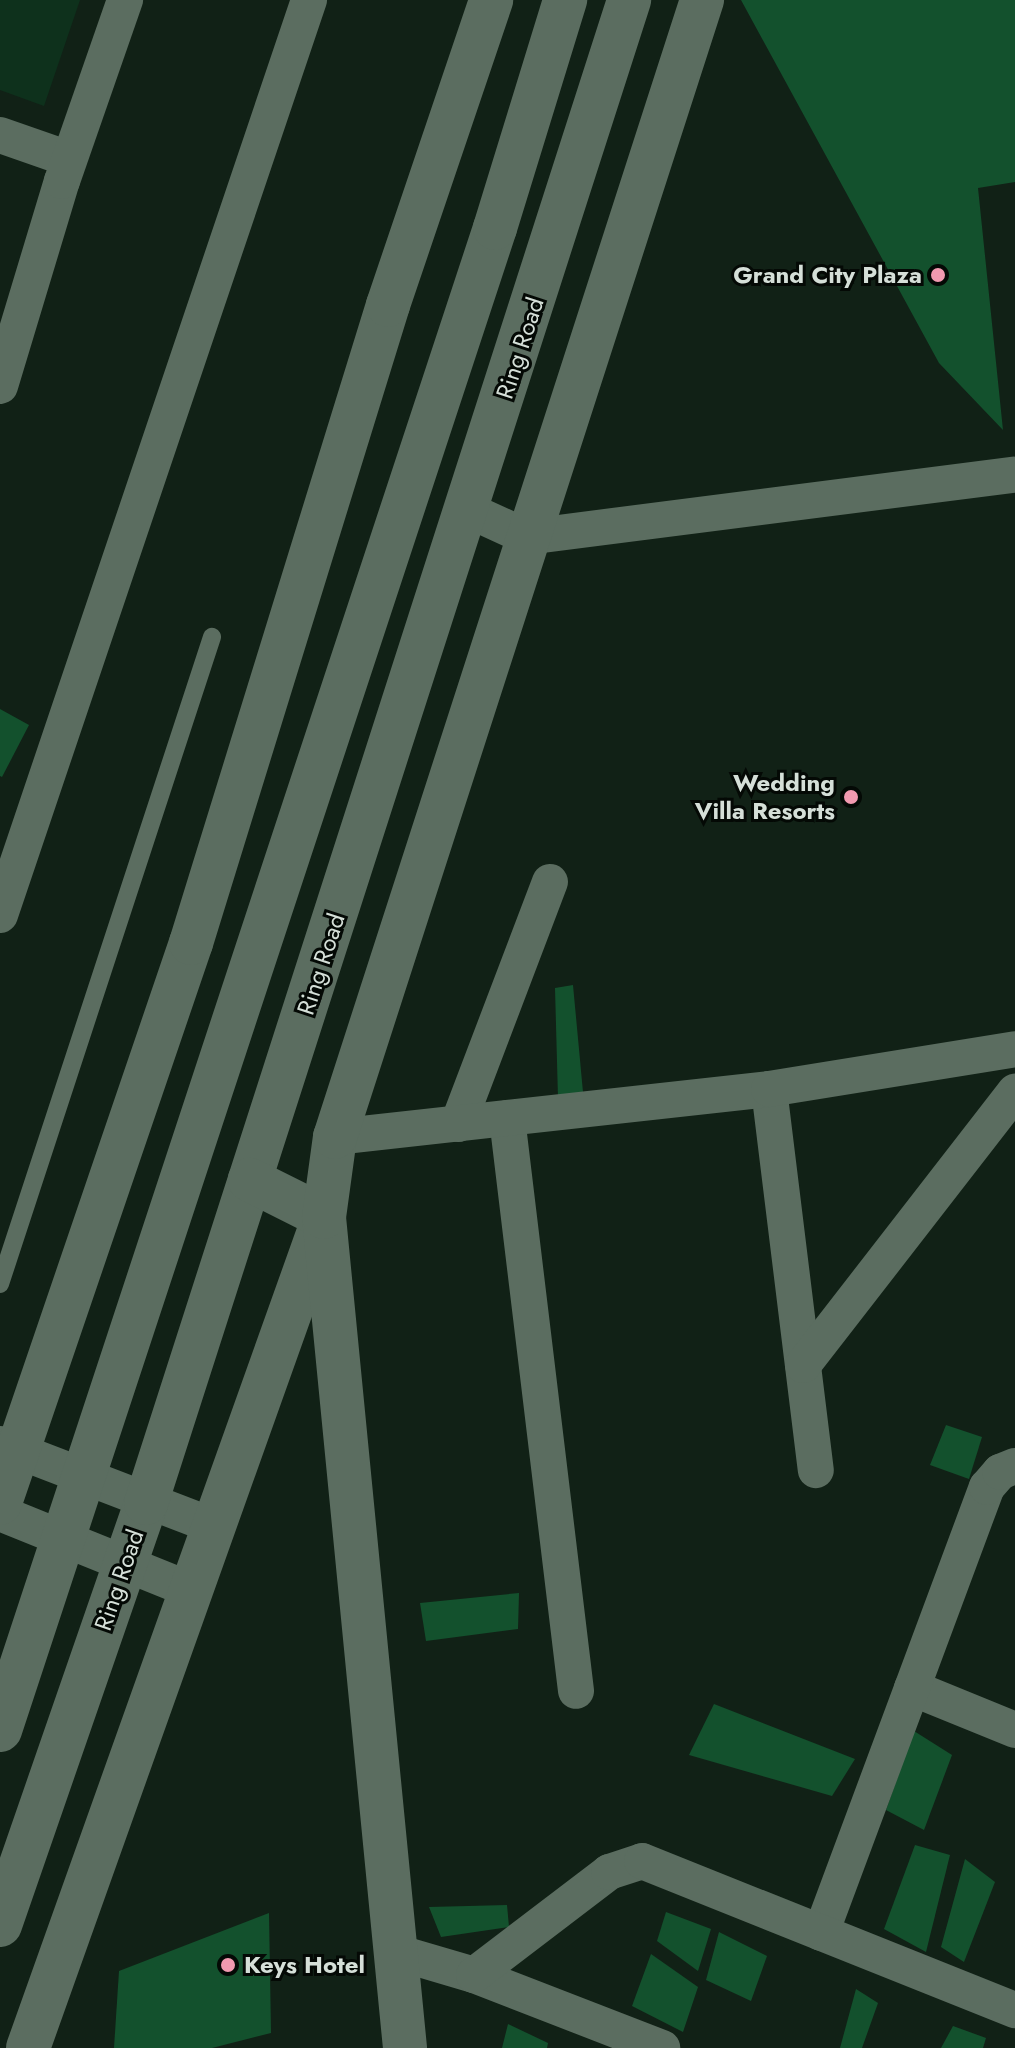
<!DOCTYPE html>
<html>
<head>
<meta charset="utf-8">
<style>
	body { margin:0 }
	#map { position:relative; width:1015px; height:2048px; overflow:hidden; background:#112116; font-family:Jost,sans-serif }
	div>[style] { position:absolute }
	.green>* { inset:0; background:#0e311c }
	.building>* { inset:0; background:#13512d }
	.lane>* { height:18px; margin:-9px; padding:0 9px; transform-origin:9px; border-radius:9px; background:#5b6d60 }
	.street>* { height:36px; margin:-18px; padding:0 18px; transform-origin:18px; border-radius:18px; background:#5b6d60 }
	.secondary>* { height:44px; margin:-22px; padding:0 22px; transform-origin:22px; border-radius:22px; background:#5b6d60 }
	.dots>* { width:22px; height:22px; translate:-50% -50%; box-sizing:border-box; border:4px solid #040905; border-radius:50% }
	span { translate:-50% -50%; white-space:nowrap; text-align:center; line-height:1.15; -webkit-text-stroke:6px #040905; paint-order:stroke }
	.poi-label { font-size:24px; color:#d5dfd8; font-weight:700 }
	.right { translate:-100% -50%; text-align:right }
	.left { translate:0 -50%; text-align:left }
	.street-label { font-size:24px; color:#d5dfd8 }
</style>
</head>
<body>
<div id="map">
	<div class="green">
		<i style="clip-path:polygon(0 0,80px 0,44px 106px,0 90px)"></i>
	</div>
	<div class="building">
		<i style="clip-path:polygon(741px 0,1015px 0,1015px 182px,978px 188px,1003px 430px,939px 363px)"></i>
		<i style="clip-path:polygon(0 709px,29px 725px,2px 777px,0 776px)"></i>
		<i style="clip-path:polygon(573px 985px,583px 1092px,558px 1098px,555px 988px)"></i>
		<i style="clip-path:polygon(946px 1425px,982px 1437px,969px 1479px,930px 1465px)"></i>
		<i style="clip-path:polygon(519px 1593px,518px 1629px,426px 1641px,420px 1603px)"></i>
		<i style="clip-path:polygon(714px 1704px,855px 1759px,832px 1796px,689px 1755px)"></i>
		<i style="clip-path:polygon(914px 1731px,952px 1755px,924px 1830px,886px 1810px)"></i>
		<i style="clip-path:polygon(915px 1845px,950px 1855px,926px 1952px,884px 1929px)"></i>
		<i style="clip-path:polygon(965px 1859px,995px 1882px,964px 1962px,941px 1947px)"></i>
		<i style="clip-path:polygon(507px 1905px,509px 1927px,441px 1937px,429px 1907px)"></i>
		<i style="clip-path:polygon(666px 1912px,711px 1929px,698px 1971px,657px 1941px)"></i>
		<i style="clip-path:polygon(269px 1913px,271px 2033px,212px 2048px,114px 2048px,119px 1971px)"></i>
		<i style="clip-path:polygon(719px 1932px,767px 1956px,751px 2001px,706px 1980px)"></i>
		<i style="clip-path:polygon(651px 1954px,698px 1987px,683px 2032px,632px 2006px)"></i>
		<i style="clip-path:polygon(856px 1989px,878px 2003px,862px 2048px,840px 2048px)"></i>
		<i style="clip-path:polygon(508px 2024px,548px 2043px,547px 2048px,502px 2048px)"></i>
		<i style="clip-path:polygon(953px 2026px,986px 2038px,983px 2048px,941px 2048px)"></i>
	</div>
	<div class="lane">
		<i style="left:0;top:1284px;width:681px;rotate:-71.86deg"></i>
	</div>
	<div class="street">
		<i style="left:0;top:135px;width:73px;rotate:19.2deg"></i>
		<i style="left:0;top:386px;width:214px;rotate:-73.2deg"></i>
		<i style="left:62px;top:181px;width:192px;rotate:-70.8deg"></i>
		<i style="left:468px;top:510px;width:65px;rotate:24.6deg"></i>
		<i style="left:527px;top:537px;width:491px;rotate:-7.3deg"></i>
		<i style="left:0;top:915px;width:966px;rotate:-71.34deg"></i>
		<i style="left:769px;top:1089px;width:384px;rotate:83deg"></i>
		<i style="left:507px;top:1118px;width:577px;rotate:83.13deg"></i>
		<i style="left:458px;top:1124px;width:259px;rotate:-69.2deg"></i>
		<i style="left:335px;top:1137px;width:437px;rotate:-6.3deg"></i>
		<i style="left:769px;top:1089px;width:249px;rotate:-9.2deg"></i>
		<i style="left:803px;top:1365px;width:346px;rotate:-52.2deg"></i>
		<i style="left:0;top:1444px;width:226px;rotate:21deg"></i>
		<i style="left:0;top:1513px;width:203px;rotate:22deg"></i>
		<i style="left:912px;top:1688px;width:111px;rotate:22.2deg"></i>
		<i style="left:821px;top:1933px;width:476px;rotate:-69.6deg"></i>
		<i style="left:987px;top:1487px;width:20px;rotate:-49deg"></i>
		<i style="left:1000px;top:1472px;width:16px;rotate:-22deg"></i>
		<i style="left:396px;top:1952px;width:81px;rotate:16.4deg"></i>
		<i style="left:474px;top:1975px;width:202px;rotate:21.2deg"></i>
		<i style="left:474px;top:1975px;width:170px;rotate:-37.3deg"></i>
		<i style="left:609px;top:1872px;width:35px;rotate:-18deg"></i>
		<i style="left:642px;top:1861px;width:402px;rotate:21.8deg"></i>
	</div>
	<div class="secondary">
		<i style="left:0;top:1503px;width:592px;rotate:-71.17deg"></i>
		<i style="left:191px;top:943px;width:668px;rotate:-72.84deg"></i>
		<i style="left:388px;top:305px;width:322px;rotate:-71.3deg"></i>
		<i style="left:0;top:1730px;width:1581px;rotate:-71.76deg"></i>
		<i style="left:495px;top:228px;width:239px;rotate:-72.9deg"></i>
		<i style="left:0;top:1925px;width:447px;rotate:-70.9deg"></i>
		<i style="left:146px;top:1503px;width:1579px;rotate:-72.18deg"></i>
		<i style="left:28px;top:2048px;width:882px;rotate:-70.39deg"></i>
		<i style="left:324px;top:1217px;width:83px;rotate:-153.4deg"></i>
		<i style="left:405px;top:2048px;width:835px;rotate:-95.57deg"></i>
		<i style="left:324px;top:1217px;width:81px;rotate:-82.2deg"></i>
		<i style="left:335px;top:1137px;width:1195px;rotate:-72.11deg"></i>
	</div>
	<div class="dots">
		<i style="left:938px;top:275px;background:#f29ab0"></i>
		<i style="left:851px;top:797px;background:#f29ab0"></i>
		<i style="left:228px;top:1965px;background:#f29ab0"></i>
	</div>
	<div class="poi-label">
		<span class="right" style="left:922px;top:275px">Grand City Plaza</span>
		<span class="right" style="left:835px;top:797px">Wedding<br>Villa Resorts</span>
		<span class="left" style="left:244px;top:1965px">Keys Hotel</span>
	</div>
	<div class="street-label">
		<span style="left:520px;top:348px;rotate:-72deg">Ring Road</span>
		<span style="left:321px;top:964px;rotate:-72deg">Ring Road</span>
		<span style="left:119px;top:1580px;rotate:-71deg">Ring Road</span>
	</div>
</div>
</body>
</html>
